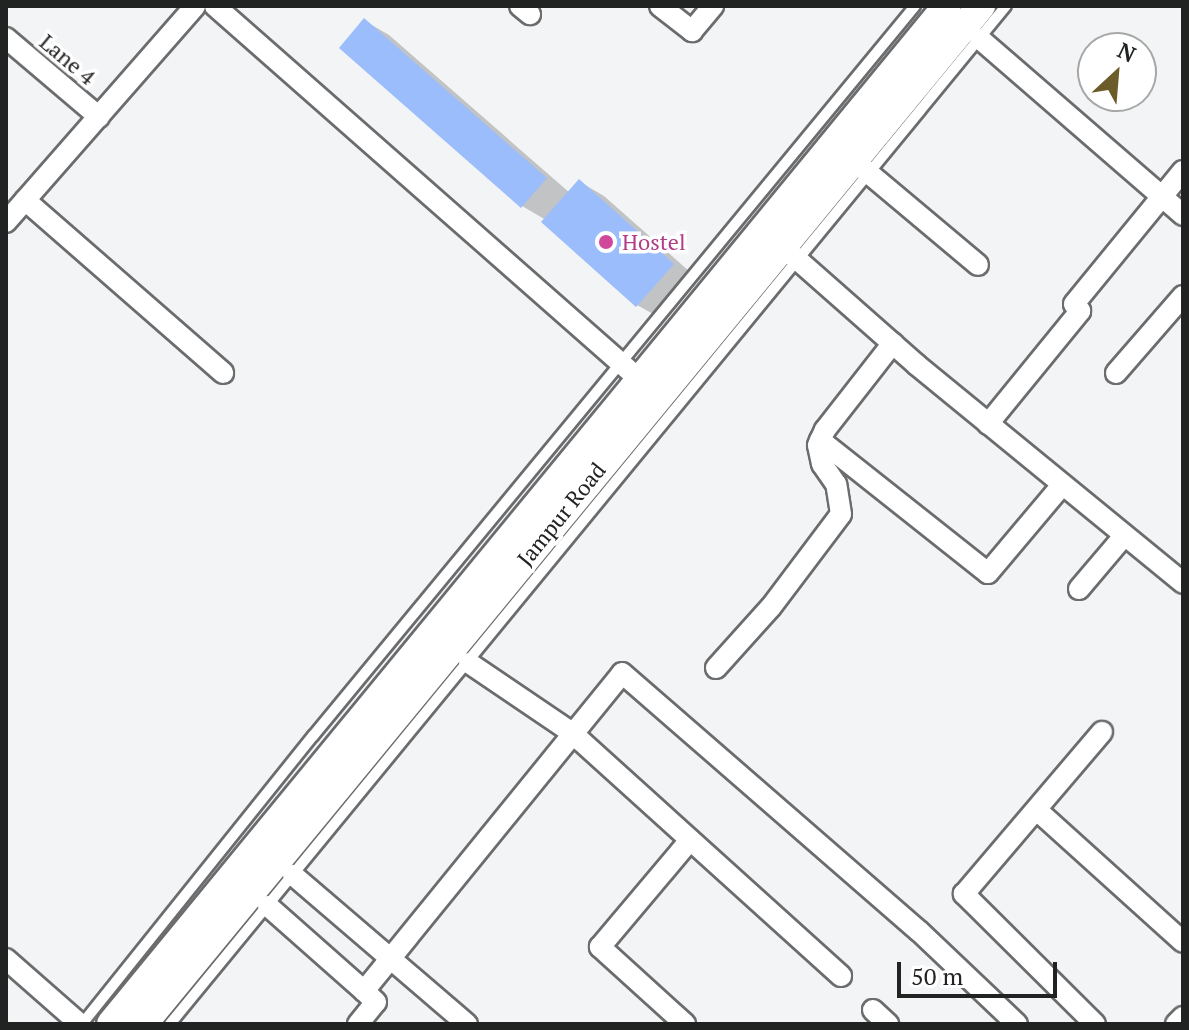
<!DOCTYPE html>
<html>
<head>
<meta charset="utf-8">
<style>
	body { margin:0 }
	#map { position:relative; width:1189px; height:1030px; overflow:hidden; background:#f3f4f6; font-family:"PT Serif",serif }
	div>[style] { position:absolute }
	.shadow>* { inset:0; background:#0003 }
	.building>* { inset:0; background:#9bbdfc }
	.roads { filter:drop-shadow(2px 0 #6b6c6e) drop-shadow(-2px 0 #6b6c6e) drop-shadow(0 2px #6b6c6e) drop-shadow(0 -2px #6b6c6e) }
	.lane>* { height:10px; margin:-5px; padding:0 5px; transform-origin:5px; border-radius:5px; background:#fff }
	.street>* { height:20px; margin:-10px; padding:0 10px; transform-origin:10px; border-radius:10px; background:#fff }
	.secondary>* { height:28px; margin:-14px; padding:0 14px; transform-origin:14px; border-radius:14px; background:#fff }
	.dots>* { width:22px; height:22px; translate:-50% -50%; box-sizing:border-box; border:4px solid #fff; border-radius:50% }
	span { translate:-50% -50%; white-space:nowrap; text-align:center; line-height:1.15; -webkit-text-stroke:7px #fff; paint-order:stroke }
	.street-label { font-size:22px; color:#212222 }
	.hotel-label { font-size:22px; color:#b23c85 }
	.left { translate:0 -50%; text-align:left }
	.frame { position:absolute; inset:0; border:8px solid #212222; pointer-events:none }
	.north { position:absolute; left:1077px; top:32px; width:80px; height:80px; box-sizing:border-box; background:#fff; border:2px solid #a6a7a7; border-radius:50%; rotate:26deg; font-size:22px; font-weight:700; line-height:32px; text-align:center; color:#212222 }
	.north::after { content:''; display:block; margin:auto; width:28px; height:36px; background:#6b5c2a; clip-path:polygon(50% 0,100% 100%,50% 72%,0 100%) }
	.scale { position:absolute; left:897px; top:962px; width:160px; height:36px; box-sizing:border-box; border:4px solid #212222; border-top:0; padding-left:10px; font-size:24px; line-height:28px; white-space:nowrap; color:#212222; -webkit-text-stroke:6px #fff; paint-order:stroke }
</style>
</head>
<body>
<div id="map">
	<div class="shadow">
		<div style="clip-path:polygon(365px 21px,389px 35px,570px 193px,580px 182px,604px 196px,698px 279px,662px 319px,637px 305px,546px 220px,522px 206px)"></div>
	</div>
	<div class="building">
		<div style="clip-path:polygon(364px 18px,547px 178px,521px 208px,339px 48px)"></div>
		<div style="clip-path:polygon(579px 179px,674px 264px,636px 307px,541px 222px)"></div>
	</div>
	<div class="roads">
		<div class="lane">
			<div style="left:82px;top:1024px;width:369px;rotate:-51.3deg"></div>
			<div style="left:313px;top:736px;width:946px;rotate:-50.49deg"></div>
			<div style="left:170px;top:1024px;width:1317px;rotate:-50.61deg"></div>
		</div>
		<div class="street">
			<div style="left:215px;top:6px;width:565px;rotate:41.34deg"></div>
			<div style="left:520px;top:6px;width:13px;rotate:39deg"></div>
			<div style="left:660px;top:6px;width:41px;rotate:38deg"></div>
			<div style="left:692px;top:31px;width:33px;rotate:-50deg"></div>
			<div style="left:6px;top:38px;width:122px;rotate:40.3deg"></div>
			<div style="left:980px;top:39px;width:269px;rotate:40.9deg"></div>
			<div style="left:853px;top:160px;width:163px;rotate:40deg"></div>
			<div style="left:25px;top:200px;width:263px;rotate:41.1deg"></div>
			<div style="left:6px;top:222px;width:287px;rotate:-48.8deg"></div>
			<div style="left:782px;top:246px;width:180px;rotate:41.4deg"></div>
			<div style="left:917px;top:365px;width:344px;rotate:39.3deg"></div>
			<div style="left:1116px;top:373px;width:102px;rotate:-49deg"></div>
			<div style="left:988px;top:424px;width:146px;rotate:-50.8deg"></div>
			<div style="left:1080px;top:311px;width:9px;rotate:-131deg"></div>
			<div style="left:1074px;top:304px;width:172px;rotate:-50.7deg"></div>
			<div style="left:820px;top:440px;width:214px;rotate:38.4deg"></div>
			<div style="left:988px;top:573px;width:115px;rotate:-49.9deg"></div>
			<div style="left:1079px;top:589px;width:70px;rotate:-49.7deg"></div>
			<div style="left:469px;top:663px;width:123px;rotate:34.1deg"></div>
			<div style="left:571px;top:732px;width:364px;rotate:42.1deg"></div>
			<div style="left:716px;top:668px;width:82px;rotate:-48deg"></div>
			<div style="left:771px;top:607px;width:116px;rotate:-53deg"></div>
			<div style="left:841px;top:514px;width:30px;rotate:-99deg"></div>
			<div style="left:836px;top:484px;width:24px;rotate:-125deg"></div>
			<div style="left:822px;top:464px;width:19px;rotate:-102deg"></div>
			<div style="left:818px;top:445px;width:17px;rotate:-65deg"></div>
			<div style="left:825px;top:430px;width:110px;rotate:-52deg"></div>
			<div style="left:1038px;top:811px;width:195px;rotate:42.1deg"></div>
			<div style="left:293px;top:875px;width:229px;rotate:40.6deg"></div>
			<div style="left:268px;top:906px;width:128px;rotate:41.5deg"></div>
			<div style="left:364px;top:991px;width:409px;rotate:-50.9deg"></div>
			<div style="left:622px;top:673px;width:393px;rotate:41deg"></div>
			<div style="left:919px;top:931px;width:135px;rotate:43.5deg"></div>
			<div style="left:6px;top:959px;width:98px;rotate:41.3deg"></div>
			<div style="left:873px;top:1010px;width:21px;rotate:43deg"></div>
			<div style="left:358px;top:1024px;width:28px;rotate:-51deg"></div>
			<div style="left:376px;top:1002px;width:16px;rotate:-137deg"></div>
			<div style="left:685px;top:1024px;width:115px;rotate:-137.8deg"></div>
			<div style="left:600px;top:947px;width:140px;rotate:-49.9deg"></div>
			<div style="left:1095px;top:1024px;width:185px;rotate:-135.2deg"></div>
			<div style="left:964px;top:894px;width:213px;rotate:-49.6deg"></div>
			<div style="left:1176px;top:1024px;width:10px;rotate:-45deg"></div>
		</div>
		<div class="secondary">
			<div style="left:111px;top:1024px;width:1317px;rotate:-50.61deg"></div>
			<div style="left:143px;top:1024px;width:1319px;rotate:-50.54deg"></div>
		</div>
	</div>
	<div class="dots">
		<div style="left:606px;top:242px;background:#d1479c"></div>
	</div>
	<div class="street-label">
		<span style="left:68px;top:59px;rotate:40deg">Lane 4</span>
		<span style="left:561px;top:514px;rotate:-51deg">Jampur Road</span>
	</div>
	<div class="hotel-label">
		<span class="left" style="left:622px;top:242px">Hostel</span>
	</div>
	<div class="frame"></div>
	<div class="north">N</div>
	<div class="scale">50 m</div>
</div>
</body>
</html>
